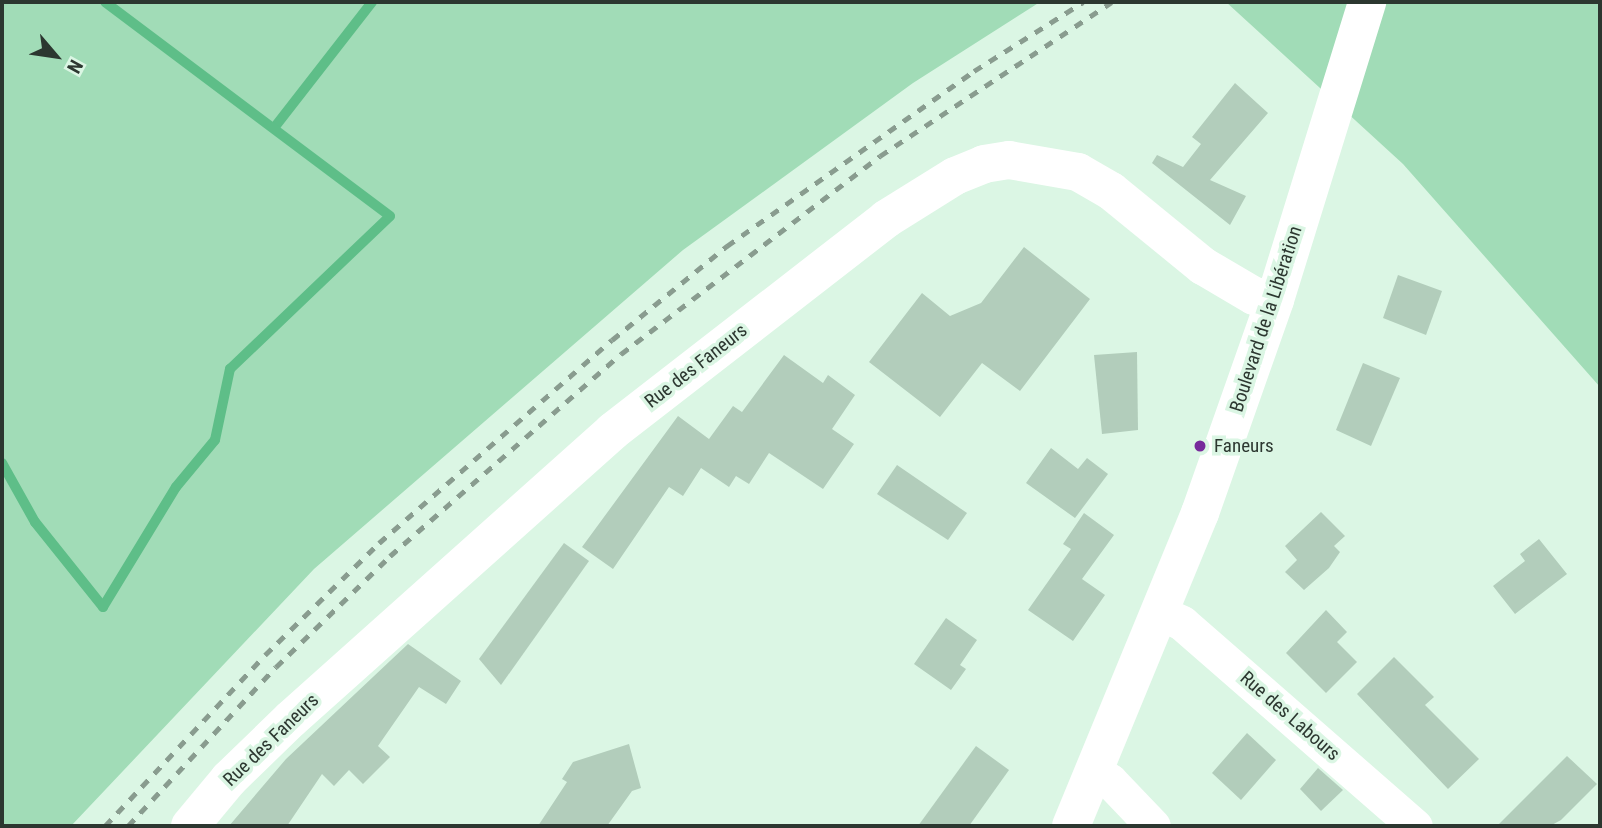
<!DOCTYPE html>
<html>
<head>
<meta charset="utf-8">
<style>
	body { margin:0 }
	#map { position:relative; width:1602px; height:828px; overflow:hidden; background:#dbf6e4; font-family:"Roboto Condensed",sans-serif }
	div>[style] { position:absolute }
	.green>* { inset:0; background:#a1dcb7 }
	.stream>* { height:10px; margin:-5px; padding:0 5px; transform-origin:5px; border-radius:5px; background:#5ebe88 }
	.building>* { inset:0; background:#b2cdbb }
	.street>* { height:35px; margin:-17.5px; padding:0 17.5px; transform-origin:17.5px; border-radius:17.5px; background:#fff }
	.secondary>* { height:38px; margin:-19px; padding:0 19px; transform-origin:19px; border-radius:19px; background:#fff }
	.rail>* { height:5px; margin-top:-2.5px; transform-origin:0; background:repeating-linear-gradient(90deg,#899c8f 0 9px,transparent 0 18px) }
	.dots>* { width:19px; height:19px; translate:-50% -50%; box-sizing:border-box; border:4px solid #dbf6e4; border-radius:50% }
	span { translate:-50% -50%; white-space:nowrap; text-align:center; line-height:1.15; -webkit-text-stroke:7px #dbf6e4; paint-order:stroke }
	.street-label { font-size:19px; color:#2c3730 }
	.poi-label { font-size:19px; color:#2c3730 }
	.left { translate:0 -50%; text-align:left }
	.frame { position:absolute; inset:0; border:4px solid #2c3730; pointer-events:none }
	.north { position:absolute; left:21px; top:21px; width:70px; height:70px; -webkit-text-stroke:5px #dbf6e4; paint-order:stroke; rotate:119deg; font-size:19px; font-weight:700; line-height:28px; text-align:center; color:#2c3730 }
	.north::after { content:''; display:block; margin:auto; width:24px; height:32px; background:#2c3730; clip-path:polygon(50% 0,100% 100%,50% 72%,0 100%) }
</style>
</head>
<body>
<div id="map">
	<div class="green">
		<div style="clip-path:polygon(2px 2px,1040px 2px,913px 83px,683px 250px,314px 569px,71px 826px,2px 826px)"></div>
		<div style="clip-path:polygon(1226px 2px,1600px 2px,1600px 387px,1403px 164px)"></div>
	</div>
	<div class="stream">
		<div style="left:274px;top:128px;width:160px;rotate:-52.1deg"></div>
		<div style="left:2px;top:463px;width:68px;rotate:60.8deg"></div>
		<div style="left:35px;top:522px;width:109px;rotate:51.3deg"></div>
		<div style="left:103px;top:607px;width:140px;rotate:-58.7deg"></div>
		<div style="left:176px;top:487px;width:61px;rotate:-50.3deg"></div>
		<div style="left:215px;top:440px;width:73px;rotate:-78.1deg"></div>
		<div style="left:230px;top:369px;width:221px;rotate:-43.7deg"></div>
		<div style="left:390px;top:216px;width:356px;rotate:-143.1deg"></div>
	</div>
	<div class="building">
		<div style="clip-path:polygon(1235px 83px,1268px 113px,1210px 180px,1246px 196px,1230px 225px,1152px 163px,1157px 155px,1183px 167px,1201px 144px,1192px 137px)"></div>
		<div style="clip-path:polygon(1024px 247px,1090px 299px,1020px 391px,982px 363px,940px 417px,869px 362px,922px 293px,950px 316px,981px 303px)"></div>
		<div style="clip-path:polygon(1398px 275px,1442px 291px,1426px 335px,1383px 318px)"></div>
		<div style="clip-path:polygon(1137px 352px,1138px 430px,1102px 434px,1094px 355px)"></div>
		<div style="clip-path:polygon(784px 355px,823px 383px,828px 375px,855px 395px,832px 429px,854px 444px,823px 489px,769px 453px,749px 484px,736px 476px,729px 487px,701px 468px,683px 496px,669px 487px,613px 569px,582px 547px,678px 416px,709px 439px,733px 406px,742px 412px)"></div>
		<div style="clip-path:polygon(1363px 363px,1400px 378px,1371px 446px,1336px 430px)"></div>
		<div style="clip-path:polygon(1051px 448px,1078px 469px,1087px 458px,1108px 474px,1075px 518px,1026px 483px)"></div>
		<div style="clip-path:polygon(897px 465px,967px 513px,948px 540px,877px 494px)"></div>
		<div style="clip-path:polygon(1321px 512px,1345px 536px,1334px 546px,1340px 552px,1329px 568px,1304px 590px,1285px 572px,1297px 560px,1285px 546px)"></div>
		<div style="clip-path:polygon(1084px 513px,1114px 535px,1082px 579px,1105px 595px,1073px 641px,1028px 610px,1071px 549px,1063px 544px)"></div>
		<div style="clip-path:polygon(1539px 539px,1567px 574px,1515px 614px,1493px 586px,1525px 561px,1520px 554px)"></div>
		<div style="clip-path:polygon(564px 543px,589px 561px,501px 685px,479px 659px)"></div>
		<div style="clip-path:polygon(1326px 610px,1347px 632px,1337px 642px,1357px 662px,1326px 693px,1286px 653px)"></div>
		<div style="clip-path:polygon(946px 618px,977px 640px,960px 665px,966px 669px,951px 690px,914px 664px)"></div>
		<div style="clip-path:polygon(408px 644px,461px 681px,446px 704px,419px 687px,378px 746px,390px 757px,363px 784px,349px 770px,334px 786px,322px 774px,287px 826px,229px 826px,286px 759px)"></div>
		<div style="clip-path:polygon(1394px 657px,1434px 697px,1425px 705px,1479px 759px,1448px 789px,1357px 694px)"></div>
		<div style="clip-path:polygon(1247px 733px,1276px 760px,1241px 800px,1212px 773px)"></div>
		<div style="clip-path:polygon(629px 744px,641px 788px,632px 791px,607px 826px,538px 826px,567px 782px,562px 779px,573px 762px)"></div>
		<div style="clip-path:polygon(976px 746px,1009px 770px,969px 826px,918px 826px)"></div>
		<div style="clip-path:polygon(1567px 756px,1597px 784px,1561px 820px,1550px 826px,1497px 826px)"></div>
		<div style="clip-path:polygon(1318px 768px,1343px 790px,1321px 811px,1300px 789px)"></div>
	</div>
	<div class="street">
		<div style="left:1160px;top:613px;width:24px;rotate:24deg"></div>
		<div style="left:1182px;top:623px;width:309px;rotate:41.1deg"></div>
		<div style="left:1094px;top:771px;width:19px;rotate:32deg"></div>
		<div style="left:1110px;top:781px;width:62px;rotate:46.3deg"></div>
	</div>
	<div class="secondary">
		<div style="left:190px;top:826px;width:61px;rotate:-50.3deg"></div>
		<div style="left:229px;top:779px;width:86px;rotate:-44.1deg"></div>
		<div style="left:291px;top:719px;width:432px;rotate:-41.8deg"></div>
		<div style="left:613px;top:431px;width:346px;rotate:-37.8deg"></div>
		<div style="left:886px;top:219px;width:81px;rotate:-31.9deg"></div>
		<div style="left:955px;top:176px;width:31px;rotate:-22deg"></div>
		<div style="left:984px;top:164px;width:25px;rotate:-9deg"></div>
		<div style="left:1009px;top:160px;width:70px;rotate:9.9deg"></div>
		<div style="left:1078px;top:172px;width:38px;rotate:30deg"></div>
		<div style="left:1111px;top:191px;width:119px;rotate:39.2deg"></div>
		<div style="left:1203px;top:266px;width:59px;rotate:30.5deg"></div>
		<div style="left:1254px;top:296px;width:21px;rotate:11deg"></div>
		<div style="left:1071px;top:826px;width:339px;rotate:-67.6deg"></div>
		<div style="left:1200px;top:513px;width:226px;rotate:-70.6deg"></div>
		<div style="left:1275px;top:300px;width:312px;rotate:-72.8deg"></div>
	</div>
	<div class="rail">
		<div style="left:105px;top:826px;width:234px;rotate:-46.9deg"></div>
		<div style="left:265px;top:655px;width:160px;rotate:-44.5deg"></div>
		<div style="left:379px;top:543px;width:309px;rotate:-41.1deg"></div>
		<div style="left:612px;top:340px;width:149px;rotate:-39.3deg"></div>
		<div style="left:727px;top:246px;width:303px;rotate:-35.3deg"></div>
		<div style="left:974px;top:71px;width:129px;rotate:-32.3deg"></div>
		<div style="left:128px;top:826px;width:217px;rotate:-47.1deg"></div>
		<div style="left:276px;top:667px;width:159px;rotate:-44.2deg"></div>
		<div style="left:390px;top:556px;width:307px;rotate:-41.2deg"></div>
		<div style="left:621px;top:354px;width:326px;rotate:-37.4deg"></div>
		<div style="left:880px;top:156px;width:278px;rotate:-33.6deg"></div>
	</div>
	<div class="dots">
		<div style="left:1200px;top:446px;background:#772a9b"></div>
	</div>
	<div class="street-label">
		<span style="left:1266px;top:319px;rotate:-72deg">Boulevard de la Libération</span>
		<span style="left:696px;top:366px;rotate:-38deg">Rue des Faneurs</span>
		<span style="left:1290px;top:716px;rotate:41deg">Rue des Labours</span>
		<span style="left:271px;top:740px;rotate:-44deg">Rue des Faneurs</span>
	</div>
	<div class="poi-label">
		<span class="left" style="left:1214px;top:446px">Faneurs</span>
	</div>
	<div class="frame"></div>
	<div class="north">N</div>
</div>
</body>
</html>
